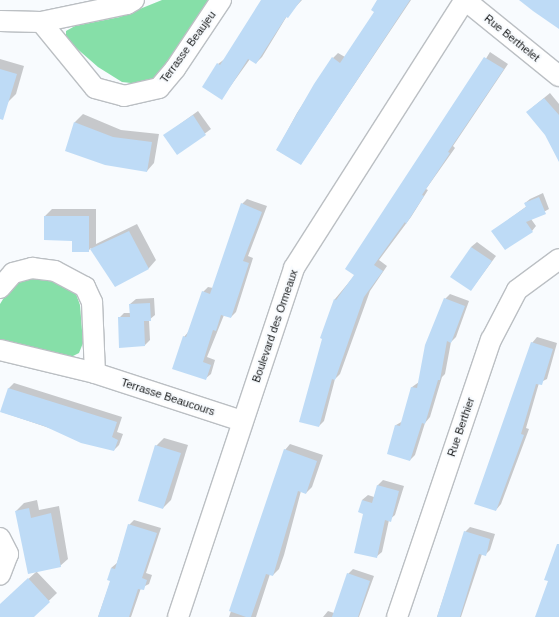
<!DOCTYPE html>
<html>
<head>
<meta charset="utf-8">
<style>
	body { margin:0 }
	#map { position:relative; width:559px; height:617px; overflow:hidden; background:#f8fbfe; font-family:Helvetica,sans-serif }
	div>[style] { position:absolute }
	.green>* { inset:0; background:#86dfa8 }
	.shadow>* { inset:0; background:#0003 }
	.building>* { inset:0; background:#bedbf6 }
	.roads { filter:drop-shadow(1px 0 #bbbfc3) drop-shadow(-1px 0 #bbbfc3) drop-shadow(0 1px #bbbfc3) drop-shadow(0 -1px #bbbfc3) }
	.street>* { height:20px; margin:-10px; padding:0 10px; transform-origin:10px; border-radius:10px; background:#fff }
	span { translate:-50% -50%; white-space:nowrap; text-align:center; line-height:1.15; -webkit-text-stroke:4px #f8fbfe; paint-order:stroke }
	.street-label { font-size:11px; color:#141617 }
</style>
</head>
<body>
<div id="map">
	<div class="green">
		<div style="clip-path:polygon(162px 0,213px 0,161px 75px,140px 84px,122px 82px,98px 67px,66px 39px,66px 31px,75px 26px,120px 17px)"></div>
		<div style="clip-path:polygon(41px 275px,63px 282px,76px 294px,80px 305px,83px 343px,79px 353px,71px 357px,0 340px,0 304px,13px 283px)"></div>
	</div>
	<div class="shadow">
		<div style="clip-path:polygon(263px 0,302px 0,287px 16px,262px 57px,256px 63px,250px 59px,222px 98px,204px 87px,218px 64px,226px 58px)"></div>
		<div style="clip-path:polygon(378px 0,411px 0,301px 164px,277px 150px,297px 113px,333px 58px,338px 53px,345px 57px,375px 12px)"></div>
		<div style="clip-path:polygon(490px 52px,508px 64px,453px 146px,455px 148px,426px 189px,428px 190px,411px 217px,379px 260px,387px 266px,370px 291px,340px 374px,335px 379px,324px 421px,319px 426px,335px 299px,355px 275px)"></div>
		<div style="clip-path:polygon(0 59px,24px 66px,16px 94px,8px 102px,0 100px)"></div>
		<div style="clip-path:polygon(550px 93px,559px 104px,559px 160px,533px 107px)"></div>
		<div style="clip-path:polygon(198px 111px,211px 129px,177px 154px,165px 135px)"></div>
		<div style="clip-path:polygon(83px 114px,121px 130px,159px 134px,154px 163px,147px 171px,67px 151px,75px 122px)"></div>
		<div style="clip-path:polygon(543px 193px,549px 209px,531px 219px,536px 226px,532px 231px,493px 231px,527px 206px,525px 203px,530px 199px)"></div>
		<div style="clip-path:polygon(247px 199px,267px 206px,248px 256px,253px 258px,236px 312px,231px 317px,224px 315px,207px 357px,215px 360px,211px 374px,205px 379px,184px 337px,189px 331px,203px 292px,208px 287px,213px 288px,242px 204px)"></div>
		<div style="clip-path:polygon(52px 209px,96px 209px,96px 244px,137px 224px,156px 260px,149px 268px,115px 286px,91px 248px,88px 251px,45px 216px)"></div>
		<div style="clip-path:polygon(477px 242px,496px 256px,471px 290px,471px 247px)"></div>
		<div style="clip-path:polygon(450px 294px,469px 301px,456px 337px,451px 342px,445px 374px,442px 377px,430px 417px,425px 423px,415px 455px,410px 460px,396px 425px,403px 421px,412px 387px,419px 382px,445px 299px)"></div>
		<div style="clip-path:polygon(154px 298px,155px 315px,149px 320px,150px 340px,145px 345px,119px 318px,124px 313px,131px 313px,130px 304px,136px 299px)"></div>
		<div style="clip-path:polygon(537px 337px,557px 343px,547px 379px,539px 383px,526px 428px,529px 429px,501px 504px,496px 510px,532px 343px)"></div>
		<div style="clip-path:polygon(14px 383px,122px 417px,117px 432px,123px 434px,119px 445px,114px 450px,2px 412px,9px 388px)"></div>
		<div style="clip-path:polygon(164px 438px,188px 445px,171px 500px,163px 508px,156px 446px)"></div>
		<div style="clip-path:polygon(290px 444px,323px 455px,312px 487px,306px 493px,301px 491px,284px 555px,279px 569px,273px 575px,270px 574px,256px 617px,229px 617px,285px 450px)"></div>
		<div style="clip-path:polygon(383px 480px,404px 486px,395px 515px,389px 520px,382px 552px,376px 557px,362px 500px,368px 495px,374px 497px,378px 485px)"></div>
		<div style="clip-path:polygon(37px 500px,39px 510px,59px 506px,68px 559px,60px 566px,36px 571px,57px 593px,32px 617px,0 617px,0 605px,36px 572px,16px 511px,24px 503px)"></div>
		<div style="clip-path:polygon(134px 520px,161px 528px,146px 573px,152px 575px,149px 584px,141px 588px,131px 617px,98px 617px,111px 580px,111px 568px,117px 563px,129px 525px)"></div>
		<div style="clip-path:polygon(470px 527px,495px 534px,490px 550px,485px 555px,482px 554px,461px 617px,437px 617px,465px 532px)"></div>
		<div style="clip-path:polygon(353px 569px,374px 576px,359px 617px,323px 617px,328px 611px,334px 613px,348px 574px)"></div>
	</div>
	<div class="building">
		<div style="clip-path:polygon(261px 0,301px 0,288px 18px,286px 17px,256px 64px,248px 59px,222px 100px,202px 87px,217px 63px,220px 65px)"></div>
		<div style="clip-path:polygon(377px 0,410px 0,301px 165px,276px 150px,314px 84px,332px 57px,340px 63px,374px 12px,371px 10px)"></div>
		<div style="clip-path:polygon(519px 0,559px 0,559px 29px,533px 11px)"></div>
		<div style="clip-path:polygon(484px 57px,504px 69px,448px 152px,450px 153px,422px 195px,424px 196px,406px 224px,405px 222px,374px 265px,383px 271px,364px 297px,335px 380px,332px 379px,319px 427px,299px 422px,322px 339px,320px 338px,334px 299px,336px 300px,354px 275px,345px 269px)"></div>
		<div style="clip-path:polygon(0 69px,17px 74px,3px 120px,0 119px)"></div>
		<div style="clip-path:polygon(544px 98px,559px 115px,559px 162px,545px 135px,526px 112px)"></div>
		<div style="clip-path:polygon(193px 115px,206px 135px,177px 155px,163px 135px)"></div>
		<div style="clip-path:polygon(74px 122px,113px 137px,152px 142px,147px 172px,105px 165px,65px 151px)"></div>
		<div style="clip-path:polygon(539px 197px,546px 214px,526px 222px,533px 232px,505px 250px,491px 231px,526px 207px,524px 203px)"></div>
		<div style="clip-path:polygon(241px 203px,262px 212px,243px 261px,249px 263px,231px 318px,221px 315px,216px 331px,213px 330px,203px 362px,211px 365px,206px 380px,172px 369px,183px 336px,186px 337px,202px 291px,210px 294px)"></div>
		<div style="clip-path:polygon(44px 216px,89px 216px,89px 252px,72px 252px,72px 241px,44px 240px)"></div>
		<div style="clip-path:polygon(129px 231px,149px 269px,115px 287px,90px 249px)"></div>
		<div style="clip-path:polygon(471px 247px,492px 261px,471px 291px,450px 277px)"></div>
		<div style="clip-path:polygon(444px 298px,465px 306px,451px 343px,447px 341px,440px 380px,438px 380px,425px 424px,422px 423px,410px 461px,387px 454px,395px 425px,400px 426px,411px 387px,417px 388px,425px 345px)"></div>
		<div style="clip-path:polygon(150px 303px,151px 321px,144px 321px,145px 346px,119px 348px,118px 317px,130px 317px,129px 304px)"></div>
		<div style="clip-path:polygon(531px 342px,553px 349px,542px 385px,536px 384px,521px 434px,524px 435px,496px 511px,474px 504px)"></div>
		<div style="clip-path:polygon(8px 388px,117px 422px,112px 437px,118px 440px,114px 451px,81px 443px,44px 426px,0 412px)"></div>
		<div style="clip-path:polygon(155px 445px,181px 453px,163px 509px,138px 501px)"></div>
		<div style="clip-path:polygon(284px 449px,317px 461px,306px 494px,298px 491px,273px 576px,266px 574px,251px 617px,246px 617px,229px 611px)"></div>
		<div style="clip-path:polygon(377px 485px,399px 491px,391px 522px,385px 520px,377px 558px,354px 553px,363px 514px,358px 512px,362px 500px,372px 503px)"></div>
		<div style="clip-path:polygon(29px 508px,31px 518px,51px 513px,61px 567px,28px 574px,15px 511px)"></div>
		<div style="clip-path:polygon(128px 524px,157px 533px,142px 578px,147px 580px,144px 590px,138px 589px,129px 617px,98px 617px,110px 581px,107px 580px,111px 568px,115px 569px)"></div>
		<div style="clip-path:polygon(464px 531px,490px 539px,486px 556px,479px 554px,460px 617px,437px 617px)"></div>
		<div style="clip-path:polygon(557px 544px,559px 544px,559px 617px,535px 617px,548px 581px,544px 580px)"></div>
		<div style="clip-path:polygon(347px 573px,370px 581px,358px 617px,332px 617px)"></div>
		<div style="clip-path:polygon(28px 578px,50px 602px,34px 617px,0 617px,0 604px)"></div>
	</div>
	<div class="roads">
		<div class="street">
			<div style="left:465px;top:0;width:121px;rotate:39deg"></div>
			<div style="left:0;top:21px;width:41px;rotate:1.4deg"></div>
			<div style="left:41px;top:22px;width:88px;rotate:-11.8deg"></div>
			<div style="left:127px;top:4px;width:8px;rotate:-30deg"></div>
			<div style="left:41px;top:22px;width:85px;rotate:50.7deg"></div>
			<div style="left:95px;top:88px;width:30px;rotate:15deg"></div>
			<div style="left:124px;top:96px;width:36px;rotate:-13deg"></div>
			<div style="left:159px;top:88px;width:25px;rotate:-50deg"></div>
			<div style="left:175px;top:69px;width:83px;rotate:-56.3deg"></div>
			<div style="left:0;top:288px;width:20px;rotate:-49deg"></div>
			<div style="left:13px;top:273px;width:20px;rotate:-15deg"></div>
			<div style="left:32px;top:268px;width:23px;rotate:7deg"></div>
			<div style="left:55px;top:271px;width:34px;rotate:28deg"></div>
			<div style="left:85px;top:287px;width:17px;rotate:65deg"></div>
			<div style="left:92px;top:302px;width:71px;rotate:87.6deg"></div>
			<div style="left:0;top:350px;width:98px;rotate:13.6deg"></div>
			<div style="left:95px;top:373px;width:155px;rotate:18.1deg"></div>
			<div style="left:0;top:538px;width:18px;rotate:63deg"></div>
			<div style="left:8px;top:554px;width:22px;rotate:111deg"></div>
			<div style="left:178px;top:617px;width:368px;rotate:-71.6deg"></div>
			<div style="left:294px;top:268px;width:318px;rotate:-57.5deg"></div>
			<div style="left:397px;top:617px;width:293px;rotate:-71.3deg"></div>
			<div style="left:491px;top:340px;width:56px;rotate:-62.5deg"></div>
			<div style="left:517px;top:290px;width:52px;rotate:-36.4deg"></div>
		</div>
	</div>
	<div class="street-label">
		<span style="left:512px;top:38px;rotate:39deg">Rue Berthelet</span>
		<span style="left:188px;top:47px;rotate:-54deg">Terrasse Beaujeu</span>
		<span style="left:275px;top:326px;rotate:-71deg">Boulevard des Ormeaux</span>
		<span style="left:168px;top:397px;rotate:18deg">Terrasse Beaucours</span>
		<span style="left:461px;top:427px;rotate:-71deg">Rue Berthier</span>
	</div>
</div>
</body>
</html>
